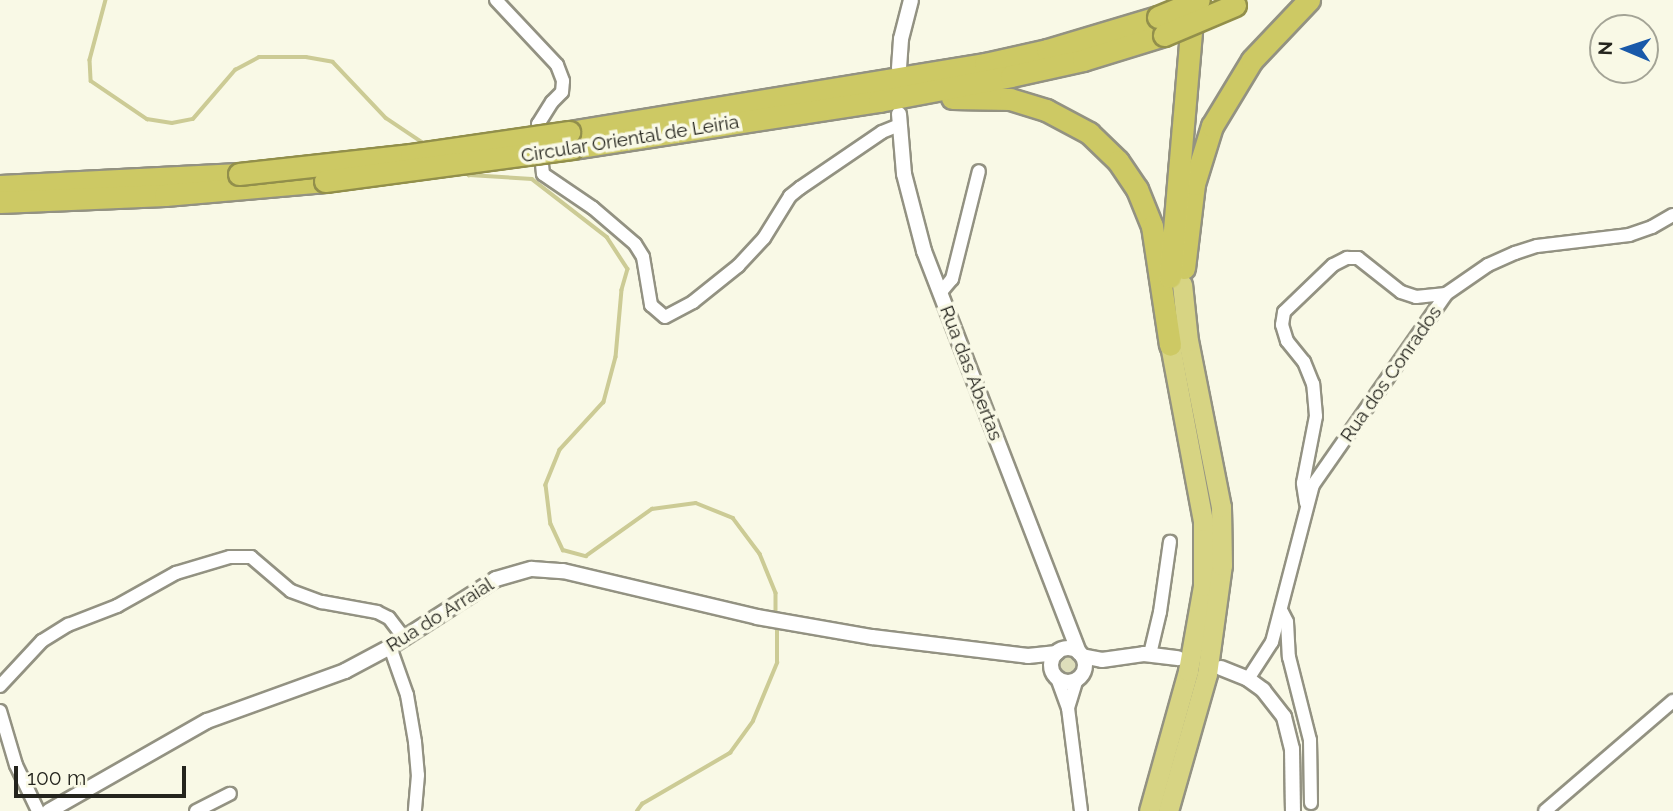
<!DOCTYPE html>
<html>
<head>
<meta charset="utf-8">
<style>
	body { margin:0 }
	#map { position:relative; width:1673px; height:811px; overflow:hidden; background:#f9f9e6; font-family:Raleway,sans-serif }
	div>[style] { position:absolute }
	.green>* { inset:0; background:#dedebb }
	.round { border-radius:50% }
	.stream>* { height:3.5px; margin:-1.75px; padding:0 1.75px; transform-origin:1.75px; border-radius:1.75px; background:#cccb95 }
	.roads { filter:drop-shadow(2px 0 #939282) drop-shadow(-2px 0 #939282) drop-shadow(0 2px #939282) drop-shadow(0 -2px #939282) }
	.minor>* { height:12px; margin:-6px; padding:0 6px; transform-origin:6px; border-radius:6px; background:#fff }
	.tertiary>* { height:14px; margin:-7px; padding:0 7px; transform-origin:7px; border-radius:7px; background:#fff }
	.tertiary>.ring { margin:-7px; padding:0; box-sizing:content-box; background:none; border:14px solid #fff; border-radius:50% }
	.trunk>* { height:19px; margin:-9.5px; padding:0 9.5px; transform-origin:9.5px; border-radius:9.5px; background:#d7d483 }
	.motorway>* { height:21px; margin:-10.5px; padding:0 10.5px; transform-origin:10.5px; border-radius:10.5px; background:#cdc964 }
	.bridges { filter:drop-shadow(2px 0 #928f4b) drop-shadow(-2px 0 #928f4b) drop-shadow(0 2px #928f4b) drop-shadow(0 -2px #928f4b) }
	.motorway-bridge>* { height:21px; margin:-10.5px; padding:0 10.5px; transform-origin:10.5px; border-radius:10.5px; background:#cdc964 }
	span { translate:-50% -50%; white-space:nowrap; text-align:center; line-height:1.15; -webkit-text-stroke:7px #f9f9e6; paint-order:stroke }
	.street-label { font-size:19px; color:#24241d }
	.north { position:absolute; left:1589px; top:14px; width:70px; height:70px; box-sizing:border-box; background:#f9f9e6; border:2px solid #a4a496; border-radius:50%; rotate:272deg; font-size:19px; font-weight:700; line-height:28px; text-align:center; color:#24241d }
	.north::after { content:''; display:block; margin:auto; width:24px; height:32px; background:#1959a9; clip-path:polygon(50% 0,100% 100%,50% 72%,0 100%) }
	.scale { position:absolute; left:14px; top:766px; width:172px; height:32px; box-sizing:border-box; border:4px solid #24241d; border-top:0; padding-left:9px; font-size:21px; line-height:24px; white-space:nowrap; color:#24241d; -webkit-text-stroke:5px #f9f9e6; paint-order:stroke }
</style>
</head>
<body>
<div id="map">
	<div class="green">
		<div class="round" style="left:1059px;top:656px;width:18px;height:18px"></div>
	</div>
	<div class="stream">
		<div style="left:106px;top:0;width:62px;rotate:104.9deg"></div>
		<div style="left:90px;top:60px;width:21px;rotate:87deg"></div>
		<div style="left:91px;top:81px;width:68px;rotate:34.2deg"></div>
		<div style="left:147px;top:119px;width:25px;rotate:9deg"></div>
		<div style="left:172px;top:123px;width:21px;rotate:-11deg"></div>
		<div style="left:193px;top:119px;width:65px;rotate:-49.4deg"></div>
		<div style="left:235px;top:70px;width:27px;rotate:-28deg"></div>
		<div style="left:259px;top:57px;width:47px"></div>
		<div style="left:306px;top:57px;width:27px;rotate:10deg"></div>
		<div style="left:333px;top:62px;width:77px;rotate:46.6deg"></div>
		<div style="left:386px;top:118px;width:47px;rotate:33.7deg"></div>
		<div style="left:463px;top:170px;width:8px;rotate:40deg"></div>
		<div style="left:469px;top:175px;width:63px;rotate:3.6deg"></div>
		<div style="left:532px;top:179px;width:95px;rotate:37.7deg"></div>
		<div style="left:607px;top:237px;width:38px;rotate:57deg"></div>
		<div style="left:628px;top:269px;width:22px;rotate:106deg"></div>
		<div style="left:622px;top:290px;width:67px;rotate:95.1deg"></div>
		<div style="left:616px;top:357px;width:47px;rotate:104.9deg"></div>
		<div style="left:604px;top:402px;width:65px;rotate:132.5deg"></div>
		<div style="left:560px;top:450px;width:38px;rotate:112deg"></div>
		<div style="left:546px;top:485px;width:39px;rotate:83deg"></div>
		<div style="left:551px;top:524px;width:29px;rotate:65deg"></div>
		<div style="left:563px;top:550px;width:24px;rotate:15deg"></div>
		<div style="left:586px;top:556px;width:81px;rotate:-35.5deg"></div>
		<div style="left:652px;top:509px;width:44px;rotate:-7.8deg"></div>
		<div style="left:696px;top:503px;width:40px;rotate:22deg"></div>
		<div style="left:733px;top:518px;width:45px;rotate:53.1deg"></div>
		<div style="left:760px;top:554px;width:42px;rotate:67.7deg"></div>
		<div style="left:776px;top:593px;width:24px;rotate:90deg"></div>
		<div style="left:637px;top:811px;width:9px;rotate:-54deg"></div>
		<div style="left:642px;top:804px;width:102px;rotate:-30.1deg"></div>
		<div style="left:730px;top:753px;width:39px;rotate:-54deg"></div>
		<div style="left:753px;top:721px;width:63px;rotate:-67.5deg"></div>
		<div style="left:777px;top:663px;width:38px;rotate:-90deg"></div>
	</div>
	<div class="roads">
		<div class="minor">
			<div style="left:496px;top:0;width:89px;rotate:46.8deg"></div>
			<div style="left:557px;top:65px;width:17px;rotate:69deg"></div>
			<div style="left:563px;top:81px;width:11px;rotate:95deg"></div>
			<div style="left:562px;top:92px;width:14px;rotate:135deg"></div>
			<div style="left:552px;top:102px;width:26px;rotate:122deg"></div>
			<div style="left:538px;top:124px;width:50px;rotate:84.3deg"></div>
			<div style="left:543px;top:174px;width:60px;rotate:34.2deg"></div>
			<div style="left:593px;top:208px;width:55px;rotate:40.6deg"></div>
			<div style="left:635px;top:244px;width:15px;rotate:58deg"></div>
			<div style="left:643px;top:257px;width:49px;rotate:80.5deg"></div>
			<div style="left:651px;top:305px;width:18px;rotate:41deg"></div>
			<div style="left:665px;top:317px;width:32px;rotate:-28deg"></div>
			<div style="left:693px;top:302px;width:58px;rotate:-38.7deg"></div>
			<div style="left:738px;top:266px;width:38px;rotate:-47deg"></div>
			<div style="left:764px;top:238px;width:49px;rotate:-58.2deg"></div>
			<div style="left:790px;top:196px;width:13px;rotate:-39deg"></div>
			<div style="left:800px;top:188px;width:99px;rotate:-34.3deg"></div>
			<div style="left:882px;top:132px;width:18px;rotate:-22deg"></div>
			<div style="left:941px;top:292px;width:17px;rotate:-50deg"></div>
			<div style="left:952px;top:279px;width:111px;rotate:-76deg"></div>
			<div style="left:1306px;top:503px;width:20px;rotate:-99deg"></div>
			<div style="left:1303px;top:483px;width:68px;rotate:-79deg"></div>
			<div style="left:1316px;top:416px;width:32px;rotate:-95deg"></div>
			<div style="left:1313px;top:384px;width:24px;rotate:-112deg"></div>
			<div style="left:1304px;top:362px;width:27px;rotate:-129deg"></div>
			<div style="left:1287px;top:341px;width:17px;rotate:-107deg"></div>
			<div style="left:1282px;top:325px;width:13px;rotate:-81deg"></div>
			<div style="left:1284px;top:312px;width:68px;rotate:-43.8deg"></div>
			<div style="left:1333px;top:265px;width:16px;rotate:-27deg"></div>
			<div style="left:1347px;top:258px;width:11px"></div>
			<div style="left:1358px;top:258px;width:55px;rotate:38.3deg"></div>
			<div style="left:1401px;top:292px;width:16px;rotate:18deg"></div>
			<div style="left:1416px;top:297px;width:30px;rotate:-6deg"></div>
			<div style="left:1281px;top:610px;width:13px;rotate:63deg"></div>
			<div style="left:1287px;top:622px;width:35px;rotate:87deg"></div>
			<div style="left:1289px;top:657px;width:86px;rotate:75.8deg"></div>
			<div style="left:1310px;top:740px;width:63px;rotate:89.1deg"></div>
			<div style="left:390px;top:647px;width:51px;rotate:70.5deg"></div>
			<div style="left:407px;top:695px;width:48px;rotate:80.3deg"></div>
			<div style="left:415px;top:742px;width:33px;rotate:85deg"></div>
			<div style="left:418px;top:775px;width:36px;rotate:95deg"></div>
			<div style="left:1150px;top:654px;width:43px;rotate:-76.6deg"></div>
			<div style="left:1160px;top:612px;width:71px;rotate:-81.9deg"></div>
			<div style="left:1057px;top:678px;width:32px;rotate:70deg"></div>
			<div style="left:1068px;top:708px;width:104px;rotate:82.8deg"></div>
			<div style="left:1248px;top:679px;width:44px;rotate:-57deg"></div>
			<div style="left:1272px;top:642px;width:162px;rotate:-75.4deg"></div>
			<div style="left:1313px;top:485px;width:233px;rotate:-55.1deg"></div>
			<div style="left:1446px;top:294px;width:51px;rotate:-34.6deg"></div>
			<div style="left:1488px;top:265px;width:30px;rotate:-24deg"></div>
			<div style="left:1515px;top:253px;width:23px;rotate:-18deg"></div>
			<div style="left:1537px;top:246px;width:93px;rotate:-6.8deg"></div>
			<div style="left:1629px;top:235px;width:24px;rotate:-19deg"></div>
			<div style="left:1652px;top:227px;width:24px;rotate:-30deg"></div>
			<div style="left:0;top:686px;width:62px;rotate:-47deg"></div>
			<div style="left:42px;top:641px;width:31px;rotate:-32deg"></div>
			<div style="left:68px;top:625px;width:53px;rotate:-21.2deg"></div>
			<div style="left:117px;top:606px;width:68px;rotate:-29.2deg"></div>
			<div style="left:176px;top:573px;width:56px;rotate:-16.5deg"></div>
			<div style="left:230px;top:557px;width:21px"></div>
			<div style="left:251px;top:557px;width:52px;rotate:40.4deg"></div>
			<div style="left:291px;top:591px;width:33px;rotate:20deg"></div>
			<div style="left:322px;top:602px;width:56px;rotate:10.3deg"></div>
			<div style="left:377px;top:612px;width:13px;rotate:27deg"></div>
			<div style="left:389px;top:618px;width:25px;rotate:53deg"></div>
			<div style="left:1068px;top:708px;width:30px;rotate:-73deg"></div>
			<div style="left:0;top:711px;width:56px;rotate:73.5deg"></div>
			<div style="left:16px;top:765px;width:51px;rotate:64.4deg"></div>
			<div style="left:196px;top:811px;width:38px;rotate:-27deg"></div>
			<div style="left:1545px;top:811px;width:169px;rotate:-40.7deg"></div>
		</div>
		<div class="tertiary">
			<div style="left:899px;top:68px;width:29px;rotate:-86deg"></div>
			<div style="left:901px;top:39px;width:40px;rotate:-75.6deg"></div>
			<div style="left:899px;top:114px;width:60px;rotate:85.2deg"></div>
			<div style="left:904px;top:174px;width:80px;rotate:75.4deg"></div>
			<div style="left:924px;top:251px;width:431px;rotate:68.9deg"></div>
			<div class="ring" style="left:1051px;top:648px;width:20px;height:20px"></div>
			<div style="left:1082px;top:656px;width:20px;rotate:11deg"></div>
			<div style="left:1102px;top:660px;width:42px;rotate:-8.1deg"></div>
			<div style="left:1144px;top:654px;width:34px;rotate:7deg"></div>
			<div style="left:1221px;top:668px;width:29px;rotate:22deg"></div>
			<div style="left:1248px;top:679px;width:19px;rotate:36deg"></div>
			<div style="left:1263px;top:690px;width:34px;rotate:52deg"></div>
			<div style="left:1284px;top:717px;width:33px;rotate:76deg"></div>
			<div style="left:1292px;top:749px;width:62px;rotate:89.1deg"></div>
			<div style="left:49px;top:811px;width:182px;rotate:-29.7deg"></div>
			<div style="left:207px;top:721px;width:147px;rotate:-19.9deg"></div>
			<div style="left:345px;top:671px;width:51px;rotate:-28.1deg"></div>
			<div style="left:390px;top:647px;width:126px;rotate:-32.7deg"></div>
			<div style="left:496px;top:579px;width:37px;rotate:-16deg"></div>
			<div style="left:532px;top:569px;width:31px;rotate:4deg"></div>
			<div style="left:563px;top:571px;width:199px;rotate:13.3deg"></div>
			<div style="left:757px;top:617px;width:117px;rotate:9.9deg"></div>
			<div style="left:872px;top:637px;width:157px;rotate:6.9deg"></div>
			<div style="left:1028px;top:656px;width:29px;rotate:-6deg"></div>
		</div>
		<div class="trunk">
			<div style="left:1149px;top:811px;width:145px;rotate:-74.4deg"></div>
			<div style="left:1188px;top:671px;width:86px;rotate:-80deg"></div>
			<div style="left:1203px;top:586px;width:65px;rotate:-90deg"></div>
			<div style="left:1203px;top:521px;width:179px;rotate:-100.6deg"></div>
			<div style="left:1168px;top:811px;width:142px;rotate:-74.1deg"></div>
			<div style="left:1207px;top:674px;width:110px;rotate:-82.2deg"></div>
			<div style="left:1222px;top:565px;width:58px;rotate:-91deg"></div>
			<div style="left:1221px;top:507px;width:169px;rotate:-101.2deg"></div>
			<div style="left:1188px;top:341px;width:57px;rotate:-96deg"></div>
		</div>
		<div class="motorway">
			<div style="left:952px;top:98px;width:58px;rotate:1deg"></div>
			<div style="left:1010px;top:99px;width:38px;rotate:17deg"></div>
			<div style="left:1046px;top:110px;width:49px;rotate:28.1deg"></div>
			<div style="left:1089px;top:133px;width:40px;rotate:44deg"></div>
			<div style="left:1118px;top:161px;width:34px;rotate:56deg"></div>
			<div style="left:1137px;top:189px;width:40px;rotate:68deg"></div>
			<div style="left:1152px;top:226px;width:120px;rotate:81.4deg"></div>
			<div style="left:569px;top:132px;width:422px;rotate:-9.3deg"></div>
			<div style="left:985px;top:64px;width:64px;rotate:-12.7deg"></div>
			<div style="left:1047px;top:50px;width:116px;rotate:-16.6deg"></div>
			<div style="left:572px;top:148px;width:311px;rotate:-8.7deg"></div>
			<div style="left:879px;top:101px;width:134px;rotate:-10.7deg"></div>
			<div style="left:1011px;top:76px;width:74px;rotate:-12.5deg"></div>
			<div style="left:1083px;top:60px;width:85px;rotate:-17.2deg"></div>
			<div style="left:0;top:186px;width:239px;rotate:-2.9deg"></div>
			<div style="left:0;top:202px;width:165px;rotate:-2.4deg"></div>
			<div style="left:165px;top:195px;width:161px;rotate:-5deg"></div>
			<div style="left:1184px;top:268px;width:85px;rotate:-83.2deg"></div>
			<div style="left:1194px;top:184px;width:61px;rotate:-72.8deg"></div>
			<div style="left:1212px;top:126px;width:77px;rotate:-58.8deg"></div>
			<div style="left:1252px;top:60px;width:83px;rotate:-46.5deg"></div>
			<div style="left:1170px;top:277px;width:269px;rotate:-85.1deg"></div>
		</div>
	</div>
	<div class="bridges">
		<div class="motorway-bridge">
			<div style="left:1158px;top:17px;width:44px;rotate:-22.5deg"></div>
			<div style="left:1164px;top:35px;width:77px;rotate:-22.9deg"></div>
			<div style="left:239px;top:174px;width:173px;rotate:-6.3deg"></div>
			<div style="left:411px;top:155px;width:160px;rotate:-8.3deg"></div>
			<div style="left:325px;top:181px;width:249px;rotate:-7.6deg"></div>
		</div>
	</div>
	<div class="street-label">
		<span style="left:630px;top:139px;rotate:-9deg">Circular Oriental de Leiria</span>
		<span style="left:971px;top:373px;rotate:69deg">Rua das Abertas</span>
		<span style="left:1391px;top:374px;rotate:-55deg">Rua dos Conrados</span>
		<span style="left:440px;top:615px;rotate:-32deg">Rua do Arraial</span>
	</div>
	<div class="north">N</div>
	<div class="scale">100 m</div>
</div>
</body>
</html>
